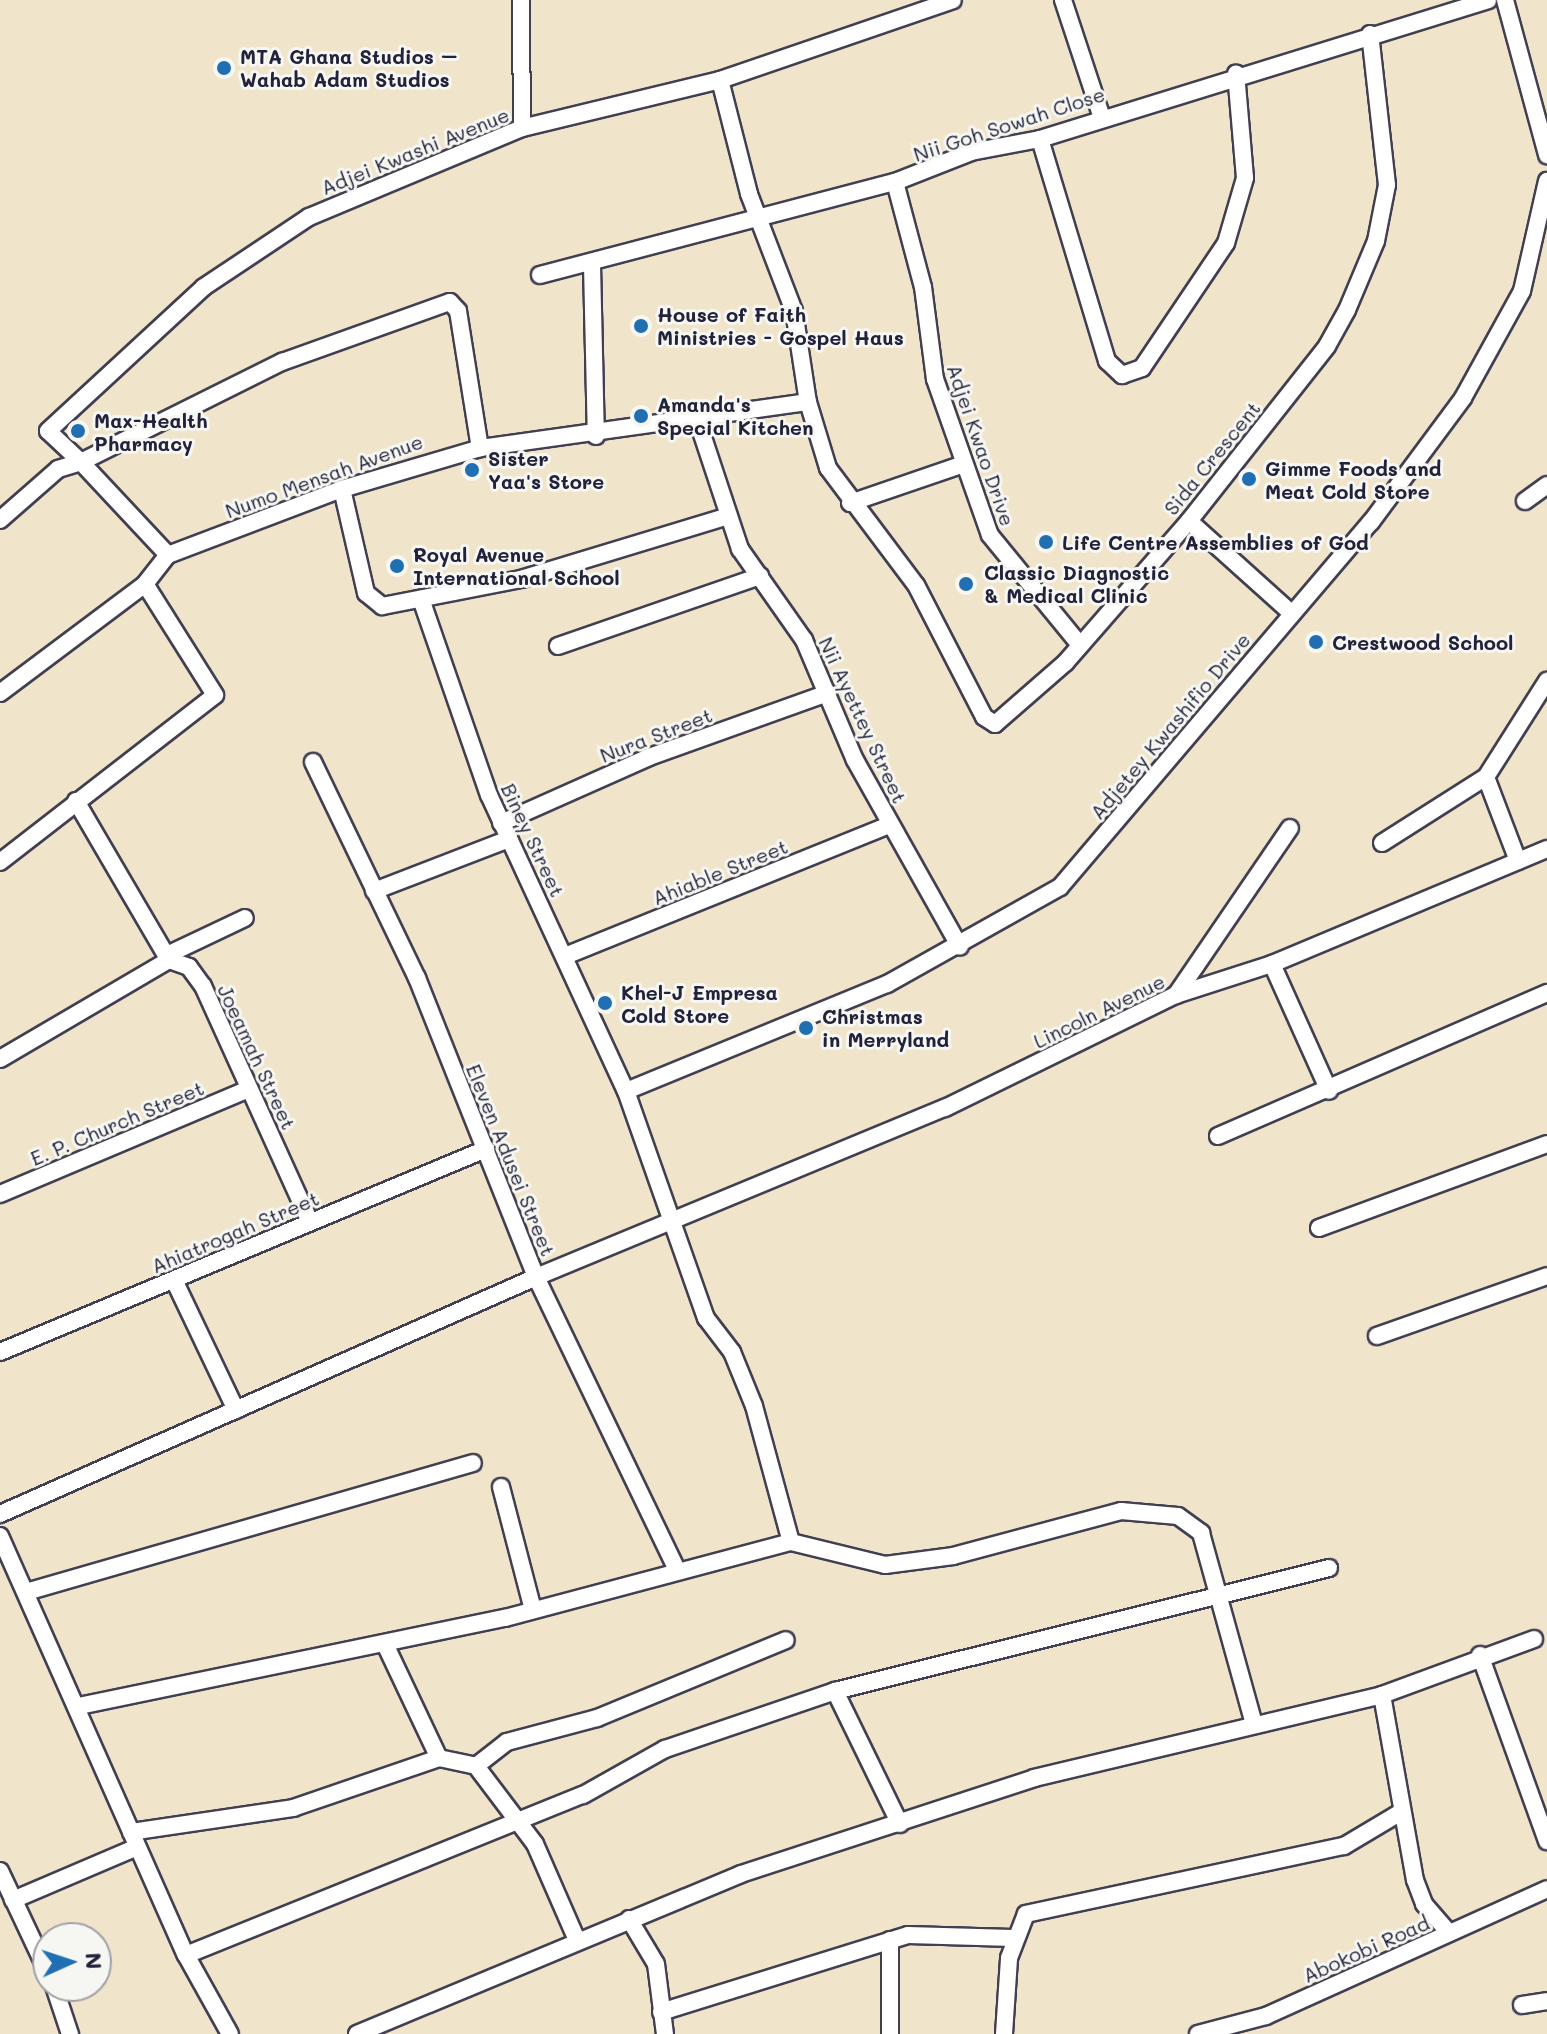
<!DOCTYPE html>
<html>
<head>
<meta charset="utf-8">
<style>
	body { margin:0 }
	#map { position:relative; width:1547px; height:2034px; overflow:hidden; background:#f0e5cb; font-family:Mali,sans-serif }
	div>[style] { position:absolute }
	.roads { filter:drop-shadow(2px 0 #413f51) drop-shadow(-2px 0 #413f51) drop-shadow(0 2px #413f51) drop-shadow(0 -2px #413f51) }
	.minor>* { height:16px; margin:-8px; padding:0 8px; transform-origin:8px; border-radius:8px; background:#fff }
	.dots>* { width:22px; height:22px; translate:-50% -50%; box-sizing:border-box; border:4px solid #f6f6f2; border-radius:50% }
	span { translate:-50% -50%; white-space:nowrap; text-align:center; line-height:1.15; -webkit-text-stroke:6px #f6f6f2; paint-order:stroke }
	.poi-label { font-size:20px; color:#22223b; font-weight:700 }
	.left { translate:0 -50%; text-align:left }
	.street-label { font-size:20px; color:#22223b }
	.north { position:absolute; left:32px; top:1922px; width:80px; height:80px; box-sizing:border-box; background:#f6f6f2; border:2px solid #a1a1a9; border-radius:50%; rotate:87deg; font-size:22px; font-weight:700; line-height:32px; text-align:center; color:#22223b }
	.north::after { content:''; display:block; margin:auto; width:28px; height:36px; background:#1f6fb2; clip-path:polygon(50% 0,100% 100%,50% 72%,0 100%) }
</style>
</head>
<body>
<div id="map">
	<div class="roads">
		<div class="minor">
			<div style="left:521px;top:0;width:128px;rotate:89.6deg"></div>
			<div style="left:1063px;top:0;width:121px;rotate:71.7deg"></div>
			<div style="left:1505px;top:0;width:161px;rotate:74.8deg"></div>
			<div style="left:720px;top:80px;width:118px;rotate:75.7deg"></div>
			<div style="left:749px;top:194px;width:125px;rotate:69deg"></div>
			<div style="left:794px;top:311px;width:92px;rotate:81.3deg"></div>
			<div style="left:808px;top:402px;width:69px;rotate:73.1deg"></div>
			<div style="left:828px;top:468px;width:146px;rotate:53.1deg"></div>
			<div style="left:916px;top:585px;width:148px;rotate:62.7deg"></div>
			<div style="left:984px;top:717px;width:13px;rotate:32deg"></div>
			<div style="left:995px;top:724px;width:94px;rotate:-41.1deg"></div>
			<div style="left:1066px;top:662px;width:187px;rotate:-48.9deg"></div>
			<div style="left:1189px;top:521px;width:223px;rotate:-51.7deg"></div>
			<div style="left:1327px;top:346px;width:41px;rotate:-60.9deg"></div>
			<div style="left:1347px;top:310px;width:75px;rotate:-67.2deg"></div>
			<div style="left:1376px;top:241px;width:57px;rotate:-78.9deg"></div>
			<div style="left:1387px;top:185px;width:152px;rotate:-96.4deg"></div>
			<div style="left:1040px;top:139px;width:232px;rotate:73.2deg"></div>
			<div style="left:1107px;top:361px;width:21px;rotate:43deg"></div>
			<div style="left:1122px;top:375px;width:21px;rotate:-19deg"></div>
			<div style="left:1142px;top:368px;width:151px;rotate:-56.1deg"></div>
			<div style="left:1226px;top:243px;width:68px;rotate:-73.7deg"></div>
			<div style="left:1245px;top:178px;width:105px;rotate:-94.9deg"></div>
			<div style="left:895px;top:182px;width:109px;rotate:75.1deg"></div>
			<div style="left:923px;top:287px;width:93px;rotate:82.6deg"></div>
			<div style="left:935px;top:379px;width:165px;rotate:70.6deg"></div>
			<div style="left:990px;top:535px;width:142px;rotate:50.7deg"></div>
			<div style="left:592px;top:265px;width:171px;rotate:88.7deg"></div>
			<div style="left:540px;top:275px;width:367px;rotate:-14.7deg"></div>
			<div style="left:895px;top:182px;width:82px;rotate:-21.5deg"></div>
			<div style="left:971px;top:152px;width:70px;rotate:-10.7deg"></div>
			<div style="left:1040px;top:139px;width:469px;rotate:-17.2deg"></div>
			<div style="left:698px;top:422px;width:134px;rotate:71.7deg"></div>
			<div style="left:740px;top:549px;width:111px;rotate:54.9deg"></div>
			<div style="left:804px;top:640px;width:130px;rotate:67deg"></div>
			<div style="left:855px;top:760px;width:214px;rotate:60.7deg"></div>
			<div style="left:81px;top:462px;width:45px;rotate:-136.8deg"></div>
			<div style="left:48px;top:431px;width:212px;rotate:-42.7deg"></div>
			<div style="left:204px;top:287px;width:126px;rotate:-33.7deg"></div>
			<div style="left:309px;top:217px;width:231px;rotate:-22.7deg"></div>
			<div style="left:522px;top:128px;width:204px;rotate:-13.6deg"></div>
			<div style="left:720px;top:80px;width:246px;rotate:-18.9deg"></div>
			<div style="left:81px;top:462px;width:225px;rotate:-26.5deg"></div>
			<div style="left:282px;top:362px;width:178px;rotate:-19.7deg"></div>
			<div style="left:450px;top:302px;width:12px;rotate:48deg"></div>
			<div style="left:458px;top:311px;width:139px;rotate:80.9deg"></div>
			<div style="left:342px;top:489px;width:107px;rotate:77deg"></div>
			<div style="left:366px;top:593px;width:21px;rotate:39deg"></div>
			<div style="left:382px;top:606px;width:142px;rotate:-11deg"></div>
			<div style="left:521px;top:579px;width:213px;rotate:-16.9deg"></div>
			<div style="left:1525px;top:501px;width:27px;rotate:-36deg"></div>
			<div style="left:850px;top:503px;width:120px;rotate:-18.9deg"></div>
			<div style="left:0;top:520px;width:77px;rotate:-41.3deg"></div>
			<div style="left:58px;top:469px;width:24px;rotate:-17deg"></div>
			<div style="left:81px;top:462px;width:127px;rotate:46.9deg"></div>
			<div style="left:1189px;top:521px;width:137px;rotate:42deg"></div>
			<div style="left:421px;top:599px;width:207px;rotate:70.9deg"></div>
			<div style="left:489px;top:795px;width:326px;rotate:65.2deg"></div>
			<div style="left:626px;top:1091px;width:241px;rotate:70.6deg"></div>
			<div style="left:706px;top:1318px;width:43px;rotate:52.6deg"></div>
			<div style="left:732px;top:1352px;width:58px;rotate:67.8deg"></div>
			<div style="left:754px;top:1406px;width:141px;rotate:74.8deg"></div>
			<div style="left:558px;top:646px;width:214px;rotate:-19.1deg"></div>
			<div style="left:0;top:693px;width:181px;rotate:-36.9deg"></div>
			<div style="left:145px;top:584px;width:37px;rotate:-52deg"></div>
			<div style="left:168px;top:555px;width:186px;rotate:-20.8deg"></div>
			<div style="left:342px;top:489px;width:144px;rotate:-16.5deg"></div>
			<div style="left:480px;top:448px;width:331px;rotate:-8deg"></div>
			<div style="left:313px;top:762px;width:240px;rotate:64.3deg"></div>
			<div style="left:417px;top:978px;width:322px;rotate:68.3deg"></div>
			<div style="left:536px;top:1277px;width:325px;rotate:64.3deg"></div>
			<div style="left:76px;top:801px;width:184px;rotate:59.7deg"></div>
			<div style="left:169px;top:960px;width:21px;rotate:19deg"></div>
			<div style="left:189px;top:967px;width:24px;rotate:54deg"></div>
			<div style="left:203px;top:986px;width:259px;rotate:65.6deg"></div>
			<div style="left:501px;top:823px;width:162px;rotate:-24deg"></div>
			<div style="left:649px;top:757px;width:190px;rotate:-19.7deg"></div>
			<div style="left:1382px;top:843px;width:123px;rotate:-32.4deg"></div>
			<div style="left:1518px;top:861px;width:90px;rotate:-110.9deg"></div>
			<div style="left:1486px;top:777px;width:114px;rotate:-57.6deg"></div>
			<div style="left:0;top:862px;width:272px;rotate:-37.8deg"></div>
			<div style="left:215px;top:695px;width:131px;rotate:-122.2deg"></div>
			<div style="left:374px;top:891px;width:145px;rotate:-21.1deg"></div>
			<div style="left:167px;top:955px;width:86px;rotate:-25.4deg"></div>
			<div style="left:565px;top:956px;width:350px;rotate:-22deg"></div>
			<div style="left:1272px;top:964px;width:139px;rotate:65.8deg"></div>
			<div style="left:1176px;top:995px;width:202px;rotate:-55.7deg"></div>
			<div style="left:0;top:1059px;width:196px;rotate:-30.4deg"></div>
			<div style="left:626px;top:1091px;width:282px;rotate:-22.3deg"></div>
			<div style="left:887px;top:984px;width:198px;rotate:-29.3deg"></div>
			<div style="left:1060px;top:887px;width:480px;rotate:-49.6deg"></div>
			<div style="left:1371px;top:522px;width:154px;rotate:-53.4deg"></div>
			<div style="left:1463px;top:398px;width:122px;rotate:-61.1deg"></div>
			<div style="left:1522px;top:291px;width:113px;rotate:-77.2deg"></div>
			<div style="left:1218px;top:1136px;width:359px;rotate:-23.5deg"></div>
			<div style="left:0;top:1194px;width:270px;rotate:-22.9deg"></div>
			<div style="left:1319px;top:1228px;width:243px;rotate:-20.2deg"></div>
			<div style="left:174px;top:1280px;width:144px;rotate:64.5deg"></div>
			<div style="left:1377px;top:1336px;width:180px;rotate:-19.4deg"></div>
			<div style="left:0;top:1352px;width:527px;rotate:-22.67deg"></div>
			<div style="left:501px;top:1487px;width:127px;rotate:75.4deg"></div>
			<div style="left:0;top:1514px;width:586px;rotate:-23.85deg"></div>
			<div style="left:536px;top:1277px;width:443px;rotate:-22.5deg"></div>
			<div style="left:945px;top:1108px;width:257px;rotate:-26.1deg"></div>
			<div style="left:1176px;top:995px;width:101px;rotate:-17.9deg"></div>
			<div style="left:1272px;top:964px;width:298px;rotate:-22.7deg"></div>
			<div style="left:0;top:1536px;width:458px;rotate:66.1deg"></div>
			<div style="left:186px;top:1955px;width:90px;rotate:60.9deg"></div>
			<div style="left:26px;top:1592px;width:465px;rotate:-16.1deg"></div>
			<div style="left:385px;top:1644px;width:126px;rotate:64.7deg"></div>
			<div style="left:1480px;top:1655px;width:198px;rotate:70.2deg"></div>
			<div style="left:835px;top:1691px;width:148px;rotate:64deg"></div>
			<div style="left:1382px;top:1695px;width:188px;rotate:79.9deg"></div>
			<div style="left:1415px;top:1880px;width:26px;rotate:69deg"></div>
			<div style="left:1424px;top:1904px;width:38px;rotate:49deg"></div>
			<div style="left:79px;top:1706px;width:435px;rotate:-11.7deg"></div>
			<div style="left:505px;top:1618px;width:296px;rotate:-14.9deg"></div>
			<div style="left:791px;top:1542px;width:97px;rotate:13.7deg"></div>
			<div style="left:885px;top:1565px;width:69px;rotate:-7.5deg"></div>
			<div style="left:953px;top:1556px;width:174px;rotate:-15deg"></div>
			<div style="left:1121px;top:1511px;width:57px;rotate:5deg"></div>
			<div style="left:1178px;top:1516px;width:29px;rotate:36deg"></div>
			<div style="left:1201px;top:1533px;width:195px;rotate:74.5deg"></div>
			<div style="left:476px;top:1766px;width:39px;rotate:-38deg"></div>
			<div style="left:507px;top:1742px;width:93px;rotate:-14.9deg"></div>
			<div style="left:597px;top:1718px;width:204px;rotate:-22.4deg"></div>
			<div style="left:131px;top:1832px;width:164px;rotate:-8.4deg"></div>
			<div style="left:293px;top:1808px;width:154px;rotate:-18.9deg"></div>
			<div style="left:439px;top:1758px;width:38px;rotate:12deg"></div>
			<div style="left:476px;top:1766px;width:98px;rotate:52.9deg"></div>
			<div style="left:535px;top:1844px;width:105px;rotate:66.4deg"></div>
			<div style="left:0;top:1871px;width:113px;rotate:64.8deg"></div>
			<div style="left:13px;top:1900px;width:135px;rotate:-23.1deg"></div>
			<div style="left:629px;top:1919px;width:52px;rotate:59deg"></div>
			<div style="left:656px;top:1964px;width:71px;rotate:82.7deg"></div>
			<div style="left:890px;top:1940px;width:94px;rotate:90deg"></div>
			<div style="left:186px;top:1955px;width:428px;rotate:-22deg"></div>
			<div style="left:583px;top:1795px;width:94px;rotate:-29.3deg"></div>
			<div style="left:665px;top:1749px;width:180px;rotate:-18.8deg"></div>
			<div style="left:835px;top:1691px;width:509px;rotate:-13.98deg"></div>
			<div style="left:54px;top:1986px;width:51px;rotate:71.6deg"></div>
			<div style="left:1522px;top:2005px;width:25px;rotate:-9deg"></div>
			<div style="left:661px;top:2012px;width:259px;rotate:-17.3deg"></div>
			<div style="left:908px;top:1935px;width:105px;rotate:1.6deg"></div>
			<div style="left:357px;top:2034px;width:416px;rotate:-22.6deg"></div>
			<div style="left:741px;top:1874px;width:308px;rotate:-18.1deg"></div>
			<div style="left:1034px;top:1778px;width:358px;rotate:-13.4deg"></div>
			<div style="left:1382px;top:1695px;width:162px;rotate:-20.2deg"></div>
			<div style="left:1004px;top:2034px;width:76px;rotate:-86.2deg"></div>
			<div style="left:1009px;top:1958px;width:47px;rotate:-68.9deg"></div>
			<div style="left:1026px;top:1914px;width:325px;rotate:-12.1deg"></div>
			<div style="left:1344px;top:1846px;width:66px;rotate:-30.8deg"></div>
			<div style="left:1198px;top:2034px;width:70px;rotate:-14.8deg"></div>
			<div style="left:1266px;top:2016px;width:308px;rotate:-24.3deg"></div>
		</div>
	</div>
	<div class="dots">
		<div style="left:224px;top:68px;background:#1f6fb2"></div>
		<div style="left:641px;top:326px;background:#1f6fb2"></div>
		<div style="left:641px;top:416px;background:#1f6fb2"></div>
		<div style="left:78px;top:431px;background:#1f6fb2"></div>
		<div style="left:472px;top:470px;background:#1f6fb2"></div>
		<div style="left:1249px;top:479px;background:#1f6fb2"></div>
		<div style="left:1046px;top:542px;background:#1f6fb2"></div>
		<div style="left:397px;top:566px;background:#1f6fb2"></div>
		<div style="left:966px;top:584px;background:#1f6fb2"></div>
		<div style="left:1316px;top:642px;background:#1f6fb2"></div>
		<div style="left:605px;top:1003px;background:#1f6fb2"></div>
		<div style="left:806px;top:1028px;background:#1f6fb2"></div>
	</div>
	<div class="poi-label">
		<span class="left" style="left:240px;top:68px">MTA Ghana Studios –<br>Wahab Adam Studios</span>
		<span class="left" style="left:657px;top:326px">House of Faith<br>Ministries - Gospel Haus</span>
		<span class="left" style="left:657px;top:416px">Amanda's<br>Special Kitchen</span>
		<span class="left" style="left:94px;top:432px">Max-Health<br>Pharmacy</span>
		<span class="left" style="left:488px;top:470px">Sister<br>Yaa's Store</span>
		<span class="left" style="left:1265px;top:480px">Gimme Foods and<br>Meat Cold Store</span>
		<span class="left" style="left:1062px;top:542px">Life Centre Assemblies of God</span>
		<span class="left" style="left:413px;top:566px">Royal Avenue<br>International School</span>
		<span class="left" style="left:984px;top:584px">Classic Diagnostic<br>&amp; Medical Clinic</span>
		<span class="left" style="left:1332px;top:642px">Crestwood School</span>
		<span class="left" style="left:621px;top:1004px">Khel-J Empresa<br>Cold Store</span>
		<span class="left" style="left:822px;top:1028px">Christmas<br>in Merryland</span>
	</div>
	<div class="street-label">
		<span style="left:1009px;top:124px;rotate:-18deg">Nii Goh Sowah Close</span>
		<span style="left:415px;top:151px;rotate:-22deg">Adjei Kwashi Avenue</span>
		<span style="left:981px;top:445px;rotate:71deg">Adjei Kwao Drive</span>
		<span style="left:1212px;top:458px;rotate:-51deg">Sida Crescent</span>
		<span style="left:324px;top:476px;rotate:-20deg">Numo Mensah Avenue</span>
		<span style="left:863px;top:720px;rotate:65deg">Nii Ayettey Street</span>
		<span style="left:1170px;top:726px;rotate:-50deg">Adjetey Kwashifio Drive</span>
		<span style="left:656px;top:735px;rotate:-21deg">Nura Street</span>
		<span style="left:533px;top:840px;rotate:65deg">Biney Street</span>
		<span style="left:720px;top:872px;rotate:-22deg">Ahiable Street</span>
		<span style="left:1099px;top:1011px;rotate:-26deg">Lincoln Avenue</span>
		<span style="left:257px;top:1057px;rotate:65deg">Joeamah Street</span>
		<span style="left:117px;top:1123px;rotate:-23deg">E. P. Church Street</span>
		<span style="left:511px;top:1160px;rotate:68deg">Eleven Adusei Street</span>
		<span style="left:235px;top:1232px;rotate:-23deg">Ahiatrogah Street</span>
		<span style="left:1366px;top:1949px;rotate:-24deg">Abokobi Road</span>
	</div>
	<div class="north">N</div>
</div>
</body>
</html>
